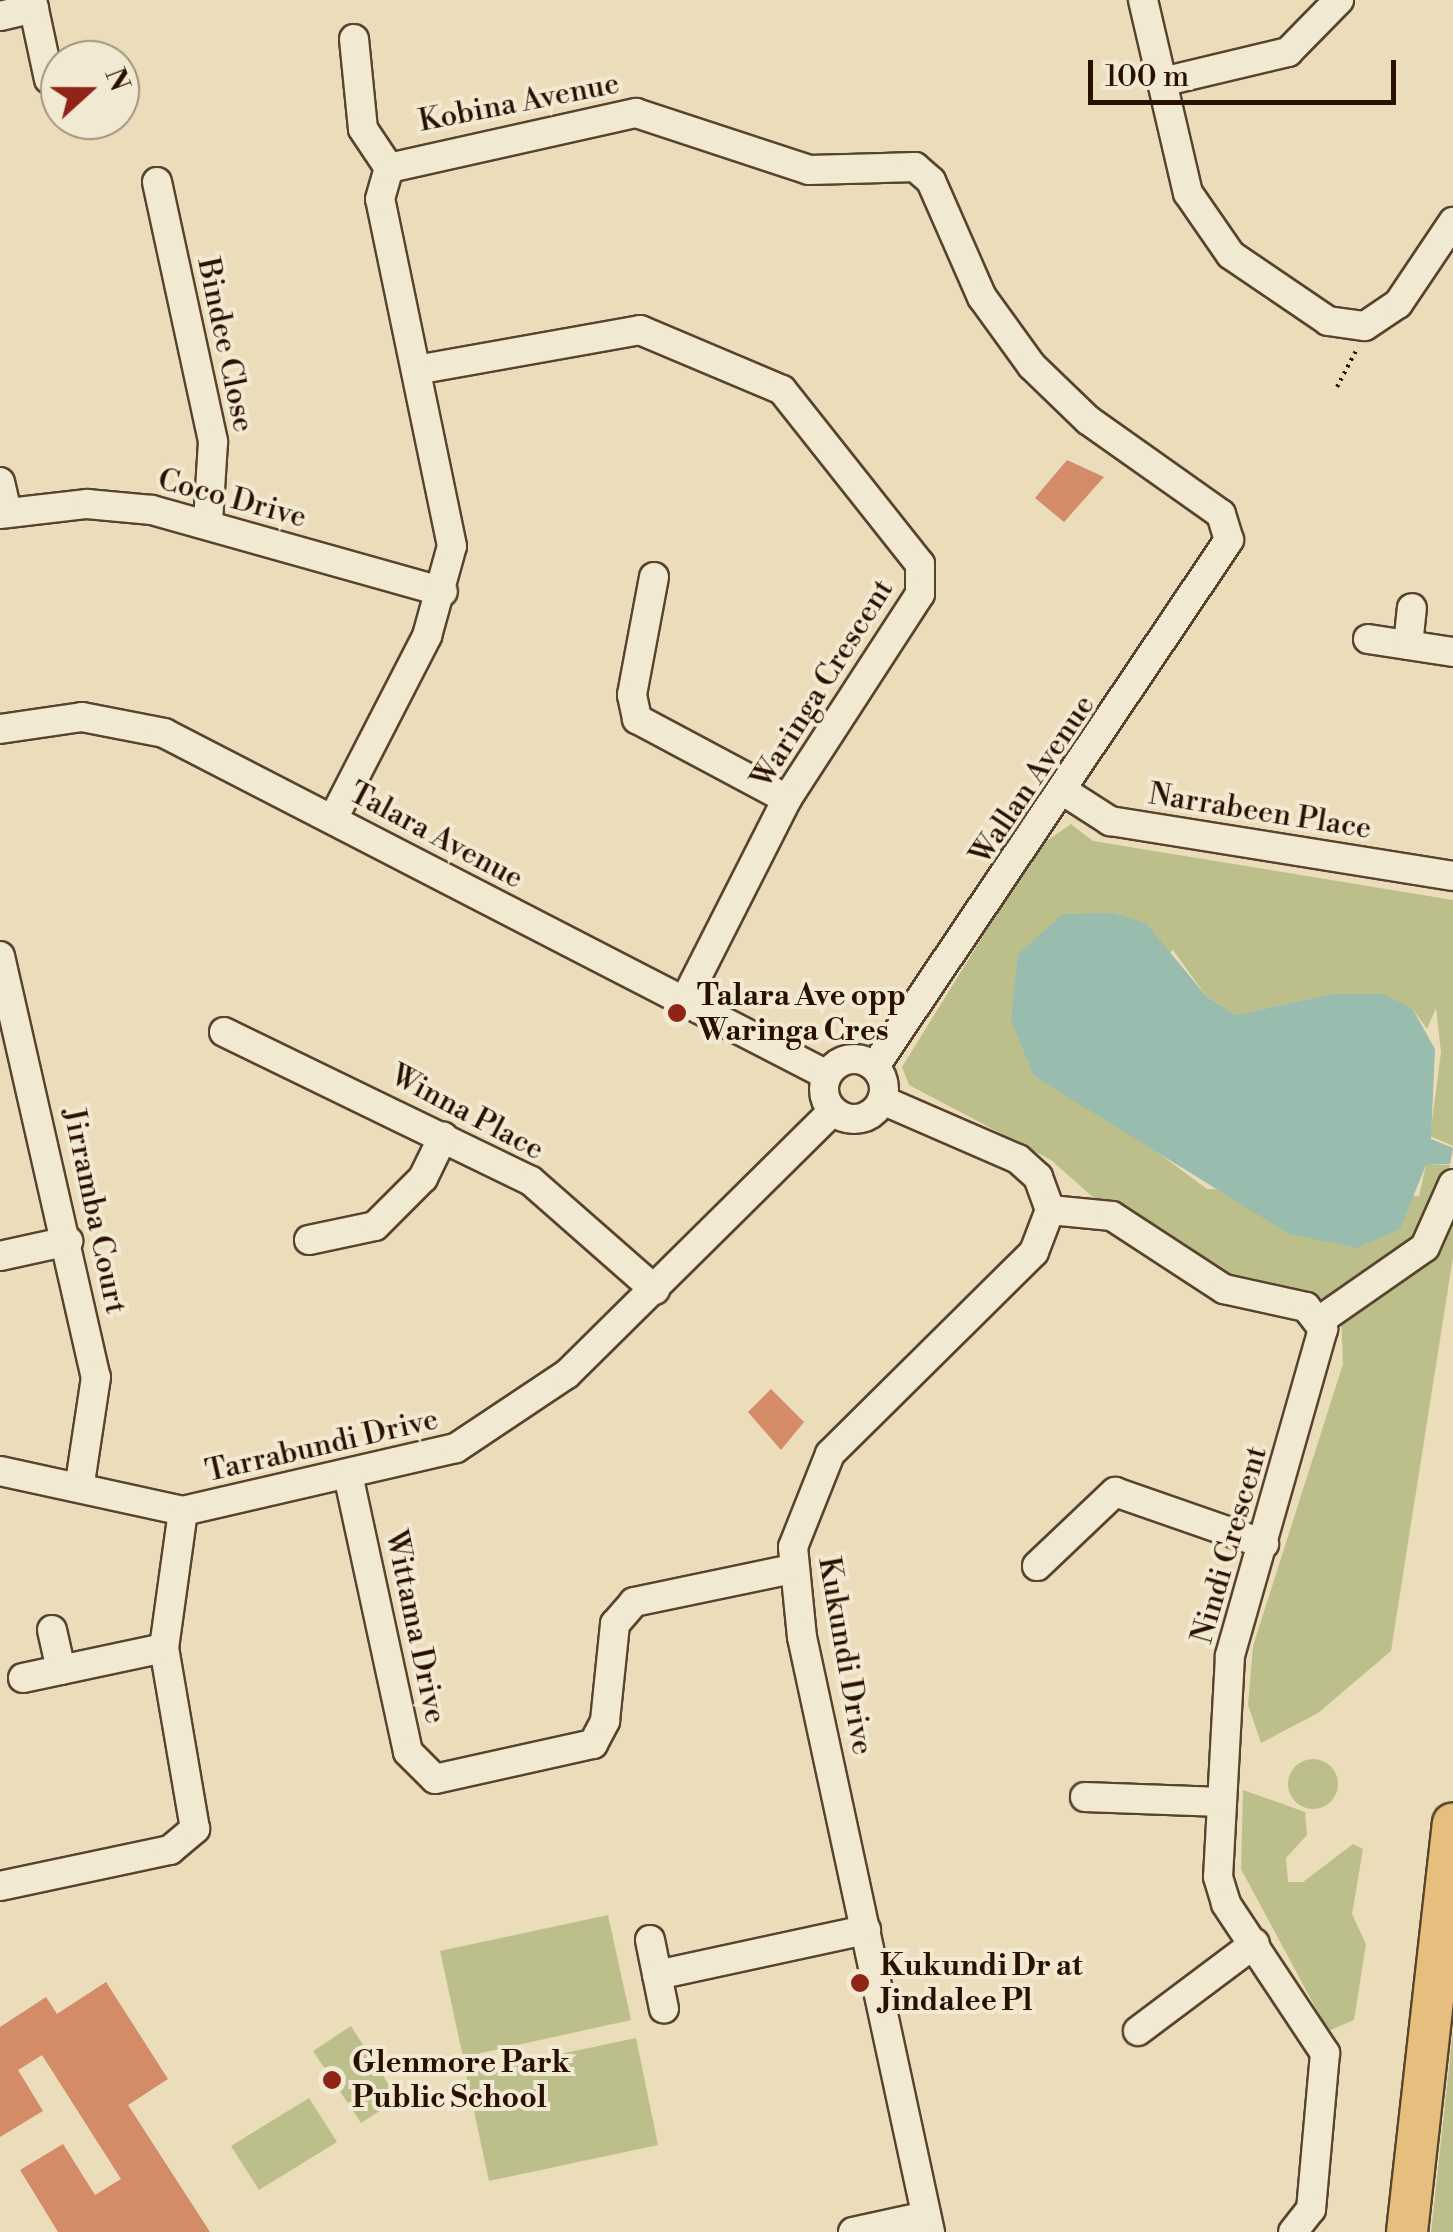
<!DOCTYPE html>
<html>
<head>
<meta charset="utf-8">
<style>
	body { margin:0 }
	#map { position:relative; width:1453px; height:2232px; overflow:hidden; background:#ebddba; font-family:"Libre Bodoni",serif }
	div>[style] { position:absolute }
	.green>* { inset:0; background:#bdbf8b }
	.round { border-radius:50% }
	.water>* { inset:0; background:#98bcad }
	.building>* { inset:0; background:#d38b68 }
	.path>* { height:4px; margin-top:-2px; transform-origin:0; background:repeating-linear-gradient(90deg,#2a1000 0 2.5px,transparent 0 7.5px) }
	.roads { filter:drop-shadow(2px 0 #5a432e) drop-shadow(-2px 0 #5a432e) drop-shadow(0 2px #5a432e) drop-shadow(0 -2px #5a432e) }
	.minor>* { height:28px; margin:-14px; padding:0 14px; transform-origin:14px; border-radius:14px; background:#f2e9d2 }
	.minor>.ring { margin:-14px; padding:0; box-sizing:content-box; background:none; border:28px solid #f2e9d2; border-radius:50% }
	.highway>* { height:40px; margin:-20px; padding:0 20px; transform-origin:20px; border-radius:20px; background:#e6be7d }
	.dots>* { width:28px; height:28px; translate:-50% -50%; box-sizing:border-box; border:5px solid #f2e9d2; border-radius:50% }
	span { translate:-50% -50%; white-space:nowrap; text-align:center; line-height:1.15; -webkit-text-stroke:8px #f2e9d2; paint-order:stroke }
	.street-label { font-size:30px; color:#2a1000 }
	.poi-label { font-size:30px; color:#2a1000; font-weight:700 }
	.left { translate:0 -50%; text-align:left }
	.north { position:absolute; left:40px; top:40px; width:100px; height:100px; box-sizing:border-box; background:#f2e9d2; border:2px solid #a2927e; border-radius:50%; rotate:69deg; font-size:28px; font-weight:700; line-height:40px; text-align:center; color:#2a1000 }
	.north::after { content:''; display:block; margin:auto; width:35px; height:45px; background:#8f2418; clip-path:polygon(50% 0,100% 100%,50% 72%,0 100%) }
	.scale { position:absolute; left:1088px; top:60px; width:308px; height:45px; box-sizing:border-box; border:5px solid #2a1000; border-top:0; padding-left:12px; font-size:30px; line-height:35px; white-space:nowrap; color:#2a1000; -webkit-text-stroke:8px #f2e9d2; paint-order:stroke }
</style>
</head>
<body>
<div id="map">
	<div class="green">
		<div style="clip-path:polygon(1071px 824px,1093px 841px,1453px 900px,1453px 1146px,1430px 1136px,1441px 1052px,1436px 1008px,1427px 1029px,1411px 1007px,1330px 994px,1236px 1015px,1206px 996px,1173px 950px,1034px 1076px,1106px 1114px,1207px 1189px,1419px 1196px,1426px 1165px,1450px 1165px,1436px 1223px,1333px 1301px,1232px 1277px,1095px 1199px,1051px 1160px,909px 1085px,902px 1067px,1038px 847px)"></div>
		<div style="clip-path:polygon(1453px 1200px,1453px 1257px,1391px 1651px,1318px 1713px,1261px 1743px,1248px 1705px,1253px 1646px,1343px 1364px,1341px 1317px)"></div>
		<div class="round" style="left:1288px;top:1759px;width:50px;height:50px"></div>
		<div style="clip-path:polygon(1243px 1790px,1305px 1812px,1307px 1835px,1286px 1858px,1288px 1882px,1303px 1882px,1353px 1844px,1363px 1849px,1352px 1914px,1366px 1944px,1354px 2020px,1328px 2031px,1241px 1869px)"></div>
		<div style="clip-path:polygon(608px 1915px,631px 2020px,463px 2057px,440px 1951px)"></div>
		<div style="clip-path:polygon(351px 2026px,398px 2099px,361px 2123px,313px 2051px)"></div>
		<div style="clip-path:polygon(1453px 2031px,1453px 2232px,1431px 2232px)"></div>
		<div style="clip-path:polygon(636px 2038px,658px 2145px,489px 2181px,466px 2074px)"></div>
		<div style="clip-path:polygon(309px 2098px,337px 2142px,259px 2190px,231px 2146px)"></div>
	</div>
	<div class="water">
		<div style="clip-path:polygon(1113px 913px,1146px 923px,1206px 996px,1236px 1015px,1330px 994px,1383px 994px,1412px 1008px,1435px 1049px,1431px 1139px,1453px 1148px,1450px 1164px,1426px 1165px,1400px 1229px,1357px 1248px,1289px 1234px,1034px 1076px,1011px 1020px,1018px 954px,1063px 914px)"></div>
	</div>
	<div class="building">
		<div style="clip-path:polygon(1067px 460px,1104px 477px,1064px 522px,1035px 498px)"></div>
		<div style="clip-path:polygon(771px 1389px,804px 1422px,781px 1450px,748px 1412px)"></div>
		<div style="clip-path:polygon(106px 1982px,168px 2079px,128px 2105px,210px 2232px,58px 2232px,20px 2170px,63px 2144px,95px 2195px,121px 2179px,42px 2055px,18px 2070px,43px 2111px,0 2137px,0 2027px,46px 1997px,57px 2014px)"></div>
	</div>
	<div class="path">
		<div style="left:1337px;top:387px;width:45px;rotate:-62.3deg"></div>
	</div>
	<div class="roads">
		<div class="minor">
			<div style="left:32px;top:0;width:81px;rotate:77.9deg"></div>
			<div style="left:1143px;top:0;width:198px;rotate:76.9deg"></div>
			<div style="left:1188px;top:193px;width:75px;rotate:55.3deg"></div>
			<div style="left:1231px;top:255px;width:117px;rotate:34.2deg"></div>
			<div style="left:1328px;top:321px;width:37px;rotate:8deg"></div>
			<div style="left:1365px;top:326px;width:40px;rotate:-34deg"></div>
			<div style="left:1398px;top:304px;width:99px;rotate:-56.1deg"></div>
			<div style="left:0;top:16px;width:35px;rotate:-13deg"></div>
			<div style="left:354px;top:39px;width:90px;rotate:84.3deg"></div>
			<div style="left:363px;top:129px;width:47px;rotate:56.3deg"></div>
			<div style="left:1162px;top:82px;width:130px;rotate:-13.4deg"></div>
			<div style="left:1288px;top:52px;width:73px;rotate:-45.6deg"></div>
			<div style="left:157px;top:182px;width:266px;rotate:77.8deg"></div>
			<div style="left:213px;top:442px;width:80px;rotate:93.6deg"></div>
			<div style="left:416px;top:370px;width:228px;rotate:-10.1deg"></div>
			<div style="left:640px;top:330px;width:154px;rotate:22.9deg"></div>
			<div style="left:782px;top:390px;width:222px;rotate:51.6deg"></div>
			<div style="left:920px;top:564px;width:30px;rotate:90deg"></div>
			<div style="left:920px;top:594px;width:244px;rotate:123deg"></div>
			<div style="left:787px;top:799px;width:228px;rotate:116.9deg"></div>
			<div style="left:0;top:482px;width:31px;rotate:77deg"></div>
			<div style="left:0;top:514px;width:88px;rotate:-6.6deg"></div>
			<div style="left:87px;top:504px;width:65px;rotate:5.3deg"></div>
			<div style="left:152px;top:510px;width:302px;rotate:15.7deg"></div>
			<div style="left:654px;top:577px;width:120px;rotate:100.6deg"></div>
			<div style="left:632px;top:695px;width:25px;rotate:78deg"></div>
			<div style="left:637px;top:719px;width:170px;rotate:28.1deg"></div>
			<div style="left:1368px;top:639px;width:86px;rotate:8.7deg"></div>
			<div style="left:1408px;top:645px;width:37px;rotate:-84deg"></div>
			<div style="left:0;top:729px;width:83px;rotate:-8.3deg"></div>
			<div style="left:82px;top:717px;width:84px;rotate:11deg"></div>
			<div style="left:164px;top:733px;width:746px;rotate:27.29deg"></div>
			<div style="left:1065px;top:792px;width:54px;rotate:32.8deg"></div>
			<div style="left:1110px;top:821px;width:347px;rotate:9.1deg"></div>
			<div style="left:333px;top:819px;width:206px;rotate:-62.8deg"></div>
			<div style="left:427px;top:636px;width:93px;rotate:-74.5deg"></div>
			<div style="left:452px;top:546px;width:354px;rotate:-101.7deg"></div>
			<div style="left:380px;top:199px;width:32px;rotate:-74deg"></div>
			<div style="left:389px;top:168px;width:253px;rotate:-12.6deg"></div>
			<div style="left:636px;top:113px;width:182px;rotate:18.2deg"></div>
			<div style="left:809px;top:170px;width:106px;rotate:-1.6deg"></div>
			<div style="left:915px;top:167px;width:21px;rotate:41deg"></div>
			<div style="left:931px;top:181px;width:127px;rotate:66.3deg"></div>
			<div style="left:982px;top:297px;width:85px;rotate:54.1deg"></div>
			<div style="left:1032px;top:366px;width:78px;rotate:44deg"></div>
			<div style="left:1088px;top:420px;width:163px;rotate:35.3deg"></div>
			<div style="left:1221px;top:514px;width:27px;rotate:73deg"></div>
			<div style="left:1229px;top:540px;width:634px;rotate:123.94deg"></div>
			<div style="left:0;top:956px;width:432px;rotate:77.2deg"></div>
			<div style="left:96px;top:1377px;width:107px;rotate:98.6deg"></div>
			<div style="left:224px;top:1032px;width:341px;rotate:25.9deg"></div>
			<div style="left:531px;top:1181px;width:165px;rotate:41.3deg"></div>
			<div class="ring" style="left:824px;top:1059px;width:32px;height:32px"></div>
			<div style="left:882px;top:1100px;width:148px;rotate:23.5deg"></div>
			<div style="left:1018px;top:1159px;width:27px;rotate:42deg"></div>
			<div style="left:1038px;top:1177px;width:35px;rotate:70deg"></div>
			<div style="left:1050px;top:1210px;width:45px;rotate:110.9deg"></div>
			<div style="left:1034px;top:1252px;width:287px;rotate:135.3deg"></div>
			<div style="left:830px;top:1454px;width:100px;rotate:111.7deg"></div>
			<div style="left:793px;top:1547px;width:90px;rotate:84.3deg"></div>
			<div style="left:802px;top:1637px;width:609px;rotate:77.86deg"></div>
			<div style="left:1050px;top:1210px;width:62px;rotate:5.5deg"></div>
			<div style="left:1112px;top:1216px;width:134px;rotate:33.1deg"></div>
			<div style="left:1224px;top:1289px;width:84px;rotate:12.4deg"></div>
			<div style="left:1306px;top:1307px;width:28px;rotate:52deg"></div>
			<div style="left:1323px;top:1329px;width:340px;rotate:105.9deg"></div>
			<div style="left:1230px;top:1656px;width:221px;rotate:93.1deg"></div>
			<div style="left:1218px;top:1877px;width:28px;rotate:73deg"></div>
			<div style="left:1226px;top:1904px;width:179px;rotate:56.4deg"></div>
			<div style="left:1325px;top:2053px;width:157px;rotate:95.1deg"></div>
			<div style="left:1311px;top:2209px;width:29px;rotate:128deg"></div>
			<div style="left:309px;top:1240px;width:67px;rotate:-12deg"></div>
			<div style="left:375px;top:1226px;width:68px;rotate:-45deg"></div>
			<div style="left:423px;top:1178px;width:46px;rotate:-64deg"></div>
			<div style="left:0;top:1256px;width:70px;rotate:-12.4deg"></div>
			<div style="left:1319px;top:1321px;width:129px;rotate:-34.9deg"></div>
			<div style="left:1425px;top:1247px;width:69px;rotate:-66deg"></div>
			<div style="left:0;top:1471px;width:187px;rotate:12.3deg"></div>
			<div style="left:183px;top:1511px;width:280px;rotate:-13deg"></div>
			<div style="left:456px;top:1448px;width:133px;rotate:-33.7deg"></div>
			<div style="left:567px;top:1374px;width:374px;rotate:-44.7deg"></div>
			<div style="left:349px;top:1479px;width:279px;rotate:77.8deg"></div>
			<div style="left:408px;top:1752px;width:38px;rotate:45deg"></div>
			<div style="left:435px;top:1779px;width:162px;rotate:-12.5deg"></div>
			<div style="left:593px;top:1744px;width:26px;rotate:-62deg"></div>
			<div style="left:605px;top:1721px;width:98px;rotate:-84.1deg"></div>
			<div style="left:615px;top:1624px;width:29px;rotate:-49deg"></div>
			<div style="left:634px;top:1602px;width:161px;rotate:-11.8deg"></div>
			<div style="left:1037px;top:1566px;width:108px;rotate:-43.5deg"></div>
			<div style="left:1115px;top:1492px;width:158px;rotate:19.2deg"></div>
			<div style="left:52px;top:1630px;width:41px;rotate:77.3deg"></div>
			<div style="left:23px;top:1678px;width:144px;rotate:-12deg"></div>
			<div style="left:1085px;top:1797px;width:136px;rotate:2.1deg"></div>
			<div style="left:0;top:1886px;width:174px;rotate:-12deg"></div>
			<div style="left:170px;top:1850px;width:33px;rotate:-40deg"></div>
			<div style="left:195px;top:1829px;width:184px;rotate:-99.7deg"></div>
			<div style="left:164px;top:1648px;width:138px;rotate:-82.1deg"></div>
			<div style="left:650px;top:1940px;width:70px;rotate:78.5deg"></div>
			<div style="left:657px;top:1975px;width:214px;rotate:-12.2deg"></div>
			<div style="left:1138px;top:2031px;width:146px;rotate:-36.9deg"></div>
			<div style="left:853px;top:2232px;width:75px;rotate:-12.4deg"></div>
		</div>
		<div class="highway">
			<div style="left:1407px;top:2232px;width:411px;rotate:-83.6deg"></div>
		</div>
	</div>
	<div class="dots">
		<div style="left:677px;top:1013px;background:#8f2418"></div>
		<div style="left:860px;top:1983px;background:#8f2418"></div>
		<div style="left:332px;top:2080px;background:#8f2418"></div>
	</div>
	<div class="street-label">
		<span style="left:519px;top:103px;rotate:-11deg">Kobina Avenue</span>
		<span style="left:225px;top:345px;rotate:78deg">Bindee Close</span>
		<span style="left:232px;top:499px;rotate:15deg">Coco Drive</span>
		<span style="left:823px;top:684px;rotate:-58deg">Waringa Crescent</span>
		<span style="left:1033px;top:780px;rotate:-56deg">Wallan Avenue</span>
		<span style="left:1260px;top:812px;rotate:9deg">Narrabeen Place</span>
		<span style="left:436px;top:836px;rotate:28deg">Talara Avenue</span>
		<span style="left:467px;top:1113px;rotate:28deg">Winna Place</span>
		<span style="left:94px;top:1211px;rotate:78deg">Jirramba Court</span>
		<span style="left:322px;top:1446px;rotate:-13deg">Tarrabundi Drive</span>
		<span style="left:1230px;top:1545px;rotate:-74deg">Nindi Crescent</span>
		<span style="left:415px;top:1627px;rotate:78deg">Wittama Drive</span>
		<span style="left:845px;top:1656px;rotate:80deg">Kukundi Drive</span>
	</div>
	<div class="poi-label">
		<span class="left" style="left:697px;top:1013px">Talara Ave opp<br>Waringa Cres</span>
		<span class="left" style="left:880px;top:1983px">Kukundi Dr at<br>Jindalee Pl</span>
		<span class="left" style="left:352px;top:2080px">Glenmore Park<br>Public School</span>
	</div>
	<div class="north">N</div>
	<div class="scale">100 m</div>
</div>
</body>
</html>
